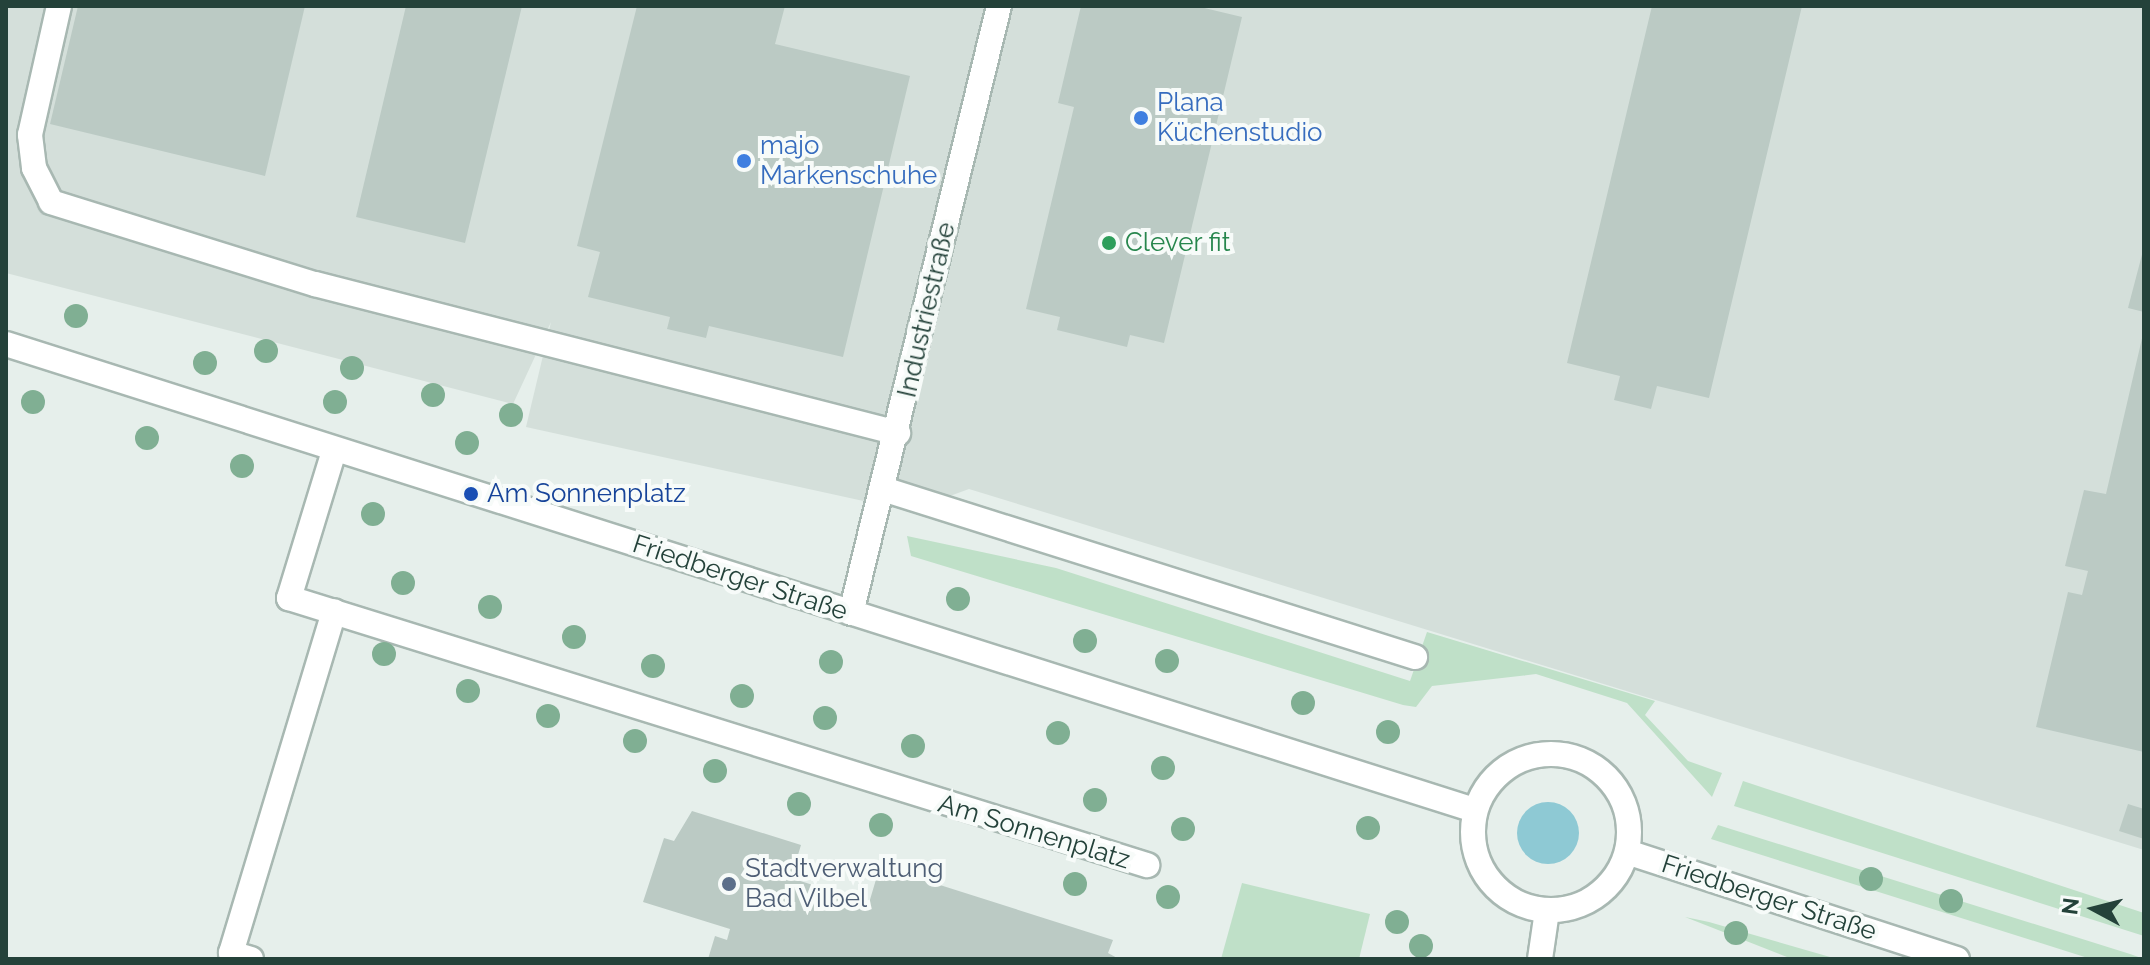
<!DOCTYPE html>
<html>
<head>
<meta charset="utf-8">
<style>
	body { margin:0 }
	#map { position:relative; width:2150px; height:965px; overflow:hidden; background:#e6efeb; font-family:Raleway,sans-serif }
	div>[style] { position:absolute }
	.built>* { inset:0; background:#d4dfda }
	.green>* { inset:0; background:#bfe0c8 }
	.water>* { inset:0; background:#8ec9d4 }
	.round { border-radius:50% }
	.building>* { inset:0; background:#bbcac4 }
	.roads { filter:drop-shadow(2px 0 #a8b8b2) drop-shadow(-2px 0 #a8b8b2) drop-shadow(0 2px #a8b8b2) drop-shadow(0 -2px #a8b8b2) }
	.minor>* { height:24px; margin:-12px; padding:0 12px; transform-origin:12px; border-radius:12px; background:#fff }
	.minor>.ring { margin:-12px; padding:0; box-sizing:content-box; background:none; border:24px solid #fff; border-radius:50% }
	.trees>* { width:24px; height:24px; margin:-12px; border-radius:50%; background:#80af93 }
	.dots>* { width:22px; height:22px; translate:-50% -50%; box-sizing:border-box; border:4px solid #f7fbf9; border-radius:50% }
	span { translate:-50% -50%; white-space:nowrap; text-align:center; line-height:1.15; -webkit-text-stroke:8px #f7fbf9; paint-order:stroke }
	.shop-label { font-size:26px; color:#366cbe }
	.left { translate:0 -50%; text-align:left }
	.leisure-label { font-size:26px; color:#27864d }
	.street-label { font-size:26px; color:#24423a }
	.transit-label { font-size:26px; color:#164399 }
	.service-label { font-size:26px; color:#4e5e75 }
	.frame { position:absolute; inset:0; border:8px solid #24423a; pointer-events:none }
	.north { position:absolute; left:2054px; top:869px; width:80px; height:80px; -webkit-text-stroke:6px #f7fbf9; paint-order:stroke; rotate:277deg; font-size:22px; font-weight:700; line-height:32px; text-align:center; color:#24423a }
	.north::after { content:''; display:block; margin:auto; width:28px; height:36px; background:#24423a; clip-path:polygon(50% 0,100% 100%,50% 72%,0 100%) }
</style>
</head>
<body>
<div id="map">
	<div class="built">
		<div style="clip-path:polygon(6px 6px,2144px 6px,2144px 850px,969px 489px,909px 511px,526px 427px,551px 322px,513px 404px,6px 273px)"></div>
	</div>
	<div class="green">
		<div style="clip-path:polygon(907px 536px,1056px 568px,1410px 681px,1427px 632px,1655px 701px,1645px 715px,1688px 761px,1722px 773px,1712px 797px,1627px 703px,1536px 674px,1432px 686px,1416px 707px,1403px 705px,911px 556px)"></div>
		<div style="clip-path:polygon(1743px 781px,2144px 913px,2144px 936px,1734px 806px)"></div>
		<div style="clip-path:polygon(1718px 825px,2130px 954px,2144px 959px,2091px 959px,1711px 839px)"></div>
		<div style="clip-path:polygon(1242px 883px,1370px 914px,1359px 959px,1221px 959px)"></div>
		<div style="clip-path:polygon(1685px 917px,1709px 922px,1830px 957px,1792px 959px)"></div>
	</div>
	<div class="water">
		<div class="round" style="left:1517px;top:802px;width:62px;height:62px"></div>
	</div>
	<div class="building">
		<div style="clip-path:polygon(78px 6px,305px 6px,265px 176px,50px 124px)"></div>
		<div style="clip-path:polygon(406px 6px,522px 6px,465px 243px,356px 217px)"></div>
		<div style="clip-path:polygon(637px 6px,785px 6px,775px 44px,910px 76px,843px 357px,709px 326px,706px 338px,667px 329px,670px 317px,588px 297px,600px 252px,577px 246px)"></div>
		<div style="clip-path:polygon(1081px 6px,1196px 6px,1242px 17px,1164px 343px,1130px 335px,1127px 347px,1057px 330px,1060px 317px,1026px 309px,1074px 107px,1058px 103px)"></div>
		<div style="clip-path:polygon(1652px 6px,1802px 6px,1709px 398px,1657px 386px,1651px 409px,1614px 400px,1620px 376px,1567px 363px)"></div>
		<div style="clip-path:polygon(2144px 247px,2144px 312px,2128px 308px)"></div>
		<div style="clip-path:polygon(2143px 334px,2144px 335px,2144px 752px,2036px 727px,2068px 592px,2082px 595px,2088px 571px,2065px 566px,2084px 490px,2106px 494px)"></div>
		<div style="clip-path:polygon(2128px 804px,2144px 809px,2144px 839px,2119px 831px)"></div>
		<div style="clip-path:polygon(692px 811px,801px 845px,791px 878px,869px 903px,880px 866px,1113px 940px,1108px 953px,1119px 959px,708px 959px,715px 936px,727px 940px,730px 929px,643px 902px,664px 838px,674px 841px)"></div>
	</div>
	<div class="roads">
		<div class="minor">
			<div style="left:59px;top:6px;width:132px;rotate:102.7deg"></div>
			<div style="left:30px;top:135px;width:33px;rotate:83deg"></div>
			<div style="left:34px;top:168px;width:38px;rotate:63deg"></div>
			<div style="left:51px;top:202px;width:276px;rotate:17.3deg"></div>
			<div style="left:315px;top:284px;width:602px;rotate:14.34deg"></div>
			<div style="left:6px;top:344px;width:1540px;rotate:17.61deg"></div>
			<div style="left:334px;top:451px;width:154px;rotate:107deg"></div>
			<div style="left:289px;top:598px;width:899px;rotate:17.29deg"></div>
			<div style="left:883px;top:489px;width:558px;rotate:17.53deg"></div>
			<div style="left:851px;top:613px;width:625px;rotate:-76.3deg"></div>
			<div class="ring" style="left:1473px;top:754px;width:132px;height:132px"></div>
			<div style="left:1627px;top:852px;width:347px;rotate:18deg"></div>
			<div style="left:251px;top:959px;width:21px;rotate:-163deg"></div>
			<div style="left:231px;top:953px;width:357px;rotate:-73.2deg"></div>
			<div style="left:1540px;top:959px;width:49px;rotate:-81.7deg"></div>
		</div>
	</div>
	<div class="trees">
		<div style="left:76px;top:316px"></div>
		<div style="left:266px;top:351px"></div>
		<div style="left:205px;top:363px"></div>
		<div style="left:352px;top:368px"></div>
		<div style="left:433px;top:395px"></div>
		<div style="left:33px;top:402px"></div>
		<div style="left:335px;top:402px"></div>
		<div style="left:511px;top:415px"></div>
		<div style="left:147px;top:438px"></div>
		<div style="left:467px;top:443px"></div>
		<div style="left:242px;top:466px"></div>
		<div style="left:373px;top:514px"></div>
		<div style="left:403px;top:583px"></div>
		<div style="left:958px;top:599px"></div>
		<div style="left:490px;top:607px"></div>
		<div style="left:574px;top:637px"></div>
		<div style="left:1085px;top:641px"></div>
		<div style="left:384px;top:654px"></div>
		<div style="left:1167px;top:661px"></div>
		<div style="left:831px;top:662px"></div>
		<div style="left:653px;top:666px"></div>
		<div style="left:468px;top:691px"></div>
		<div style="left:742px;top:696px"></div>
		<div style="left:1303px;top:703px"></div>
		<div style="left:548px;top:716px"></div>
		<div style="left:825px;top:718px"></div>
		<div style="left:1388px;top:732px"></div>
		<div style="left:1058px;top:733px"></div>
		<div style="left:635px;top:741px"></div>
		<div style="left:913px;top:746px"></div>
		<div style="left:1163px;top:768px"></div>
		<div style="left:715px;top:771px"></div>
		<div style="left:1095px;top:800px"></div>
		<div style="left:799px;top:804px"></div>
		<div style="left:881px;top:825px"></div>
		<div style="left:1368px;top:828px"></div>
		<div style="left:1183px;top:829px"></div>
		<div style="left:1871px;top:879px"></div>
		<div style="left:1075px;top:884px"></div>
		<div style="left:1168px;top:897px"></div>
		<div style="left:1951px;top:901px"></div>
		<div style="left:1397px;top:922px"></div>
		<div style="left:1736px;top:933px"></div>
		<div style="left:1421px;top:946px"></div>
	</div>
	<div class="dots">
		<div style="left:1141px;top:118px;background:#3f7fe0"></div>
		<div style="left:744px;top:161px;background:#3f7fe0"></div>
		<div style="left:1109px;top:243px;background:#2e9e5b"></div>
		<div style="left:471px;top:494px;background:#1a4fb4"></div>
		<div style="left:729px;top:884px;background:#5c6f8a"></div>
	</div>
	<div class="shop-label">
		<span class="left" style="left:1157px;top:118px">Plana<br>Küchenstudio</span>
		<span class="left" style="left:760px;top:161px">majo<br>Markenschuhe</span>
	</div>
	<div class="leisure-label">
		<span class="left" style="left:1125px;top:243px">Clever fit</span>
	</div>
	<div class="street-label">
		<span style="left:927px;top:310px;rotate:-77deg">Industriestraße</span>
		<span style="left:740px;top:578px;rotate:18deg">Friedberger Straße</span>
		<span style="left:1034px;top:832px;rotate:17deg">Am Sonnenplatz</span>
		<span style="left:1769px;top:898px;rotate:18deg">Friedberger Straße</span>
	</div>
	<div class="transit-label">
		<span class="left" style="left:487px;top:494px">Am Sonnenplatz</span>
	</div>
	<div class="service-label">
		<span class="left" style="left:745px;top:884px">Stadtverwaltung<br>Bad Vilbel</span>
	</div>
	<div class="frame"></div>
	<div class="north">N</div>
</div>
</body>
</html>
